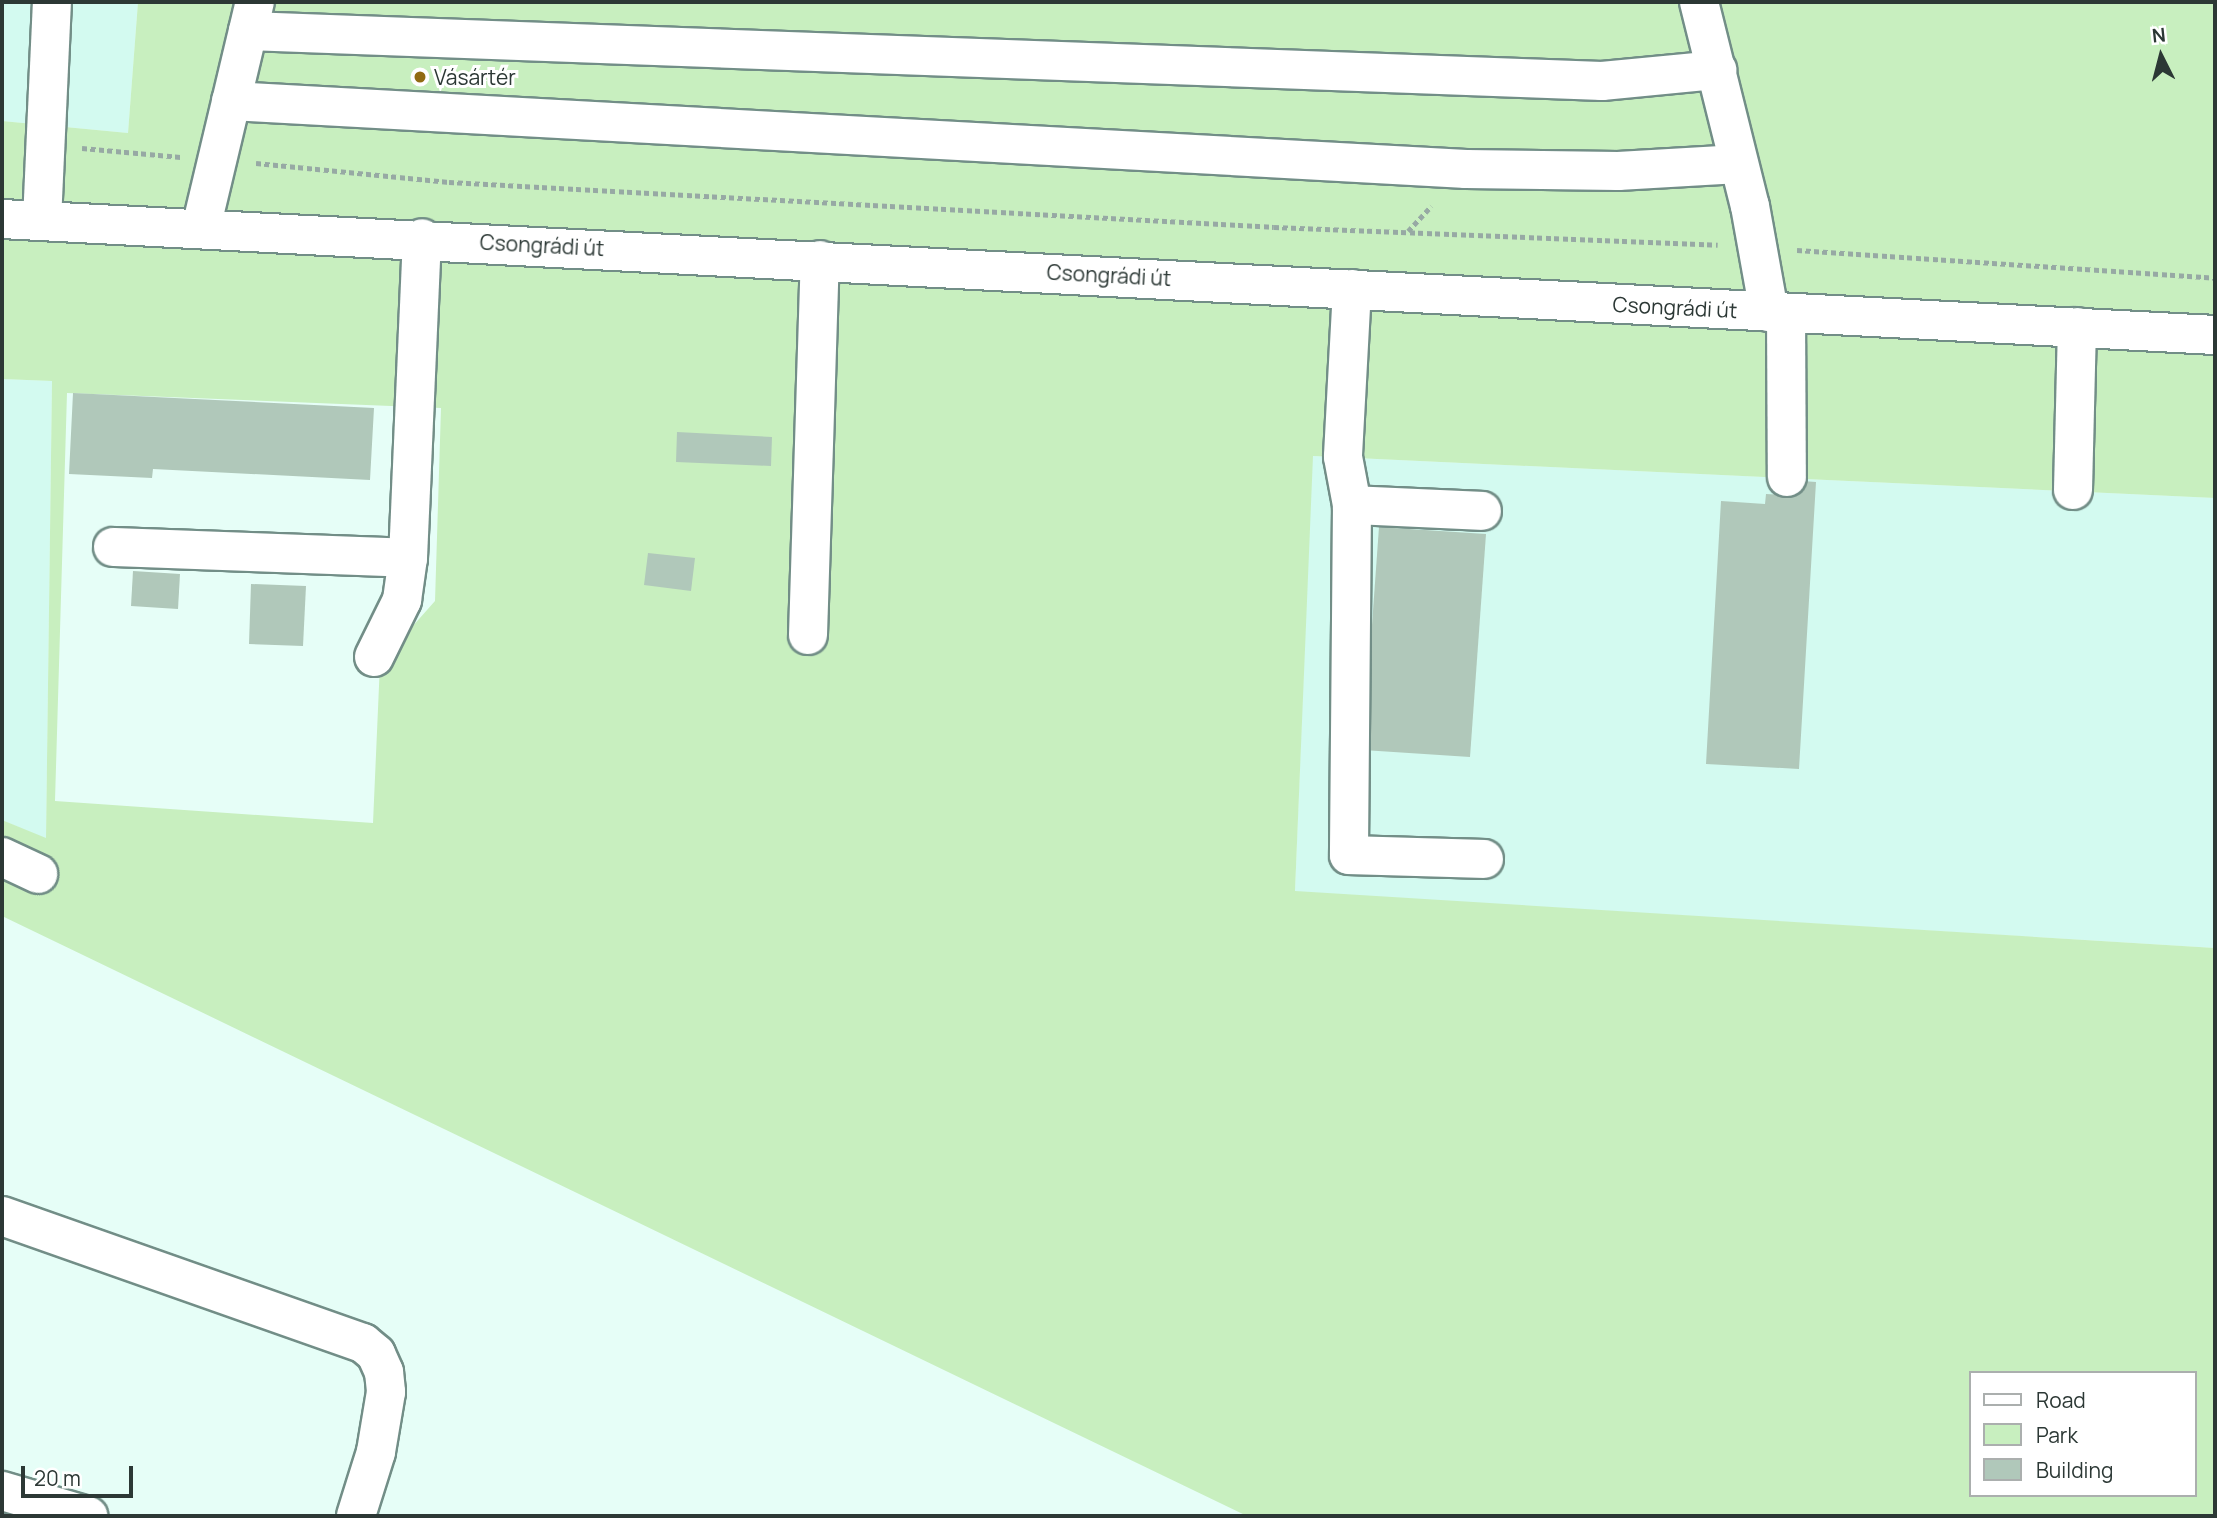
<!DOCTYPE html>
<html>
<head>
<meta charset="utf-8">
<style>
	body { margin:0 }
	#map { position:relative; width:2217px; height:1518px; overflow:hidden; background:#e6fef7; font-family:Manrope,sans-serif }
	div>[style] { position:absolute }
	.built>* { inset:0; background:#d3faf0 }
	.green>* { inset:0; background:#c8efbf }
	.building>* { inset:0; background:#b0c8ba }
	.path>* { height:4.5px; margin-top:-2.25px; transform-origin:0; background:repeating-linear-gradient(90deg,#97a9a4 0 5px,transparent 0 8.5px) }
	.roads { filter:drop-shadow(2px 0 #728e87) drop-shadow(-2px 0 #728e87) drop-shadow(0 2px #728e87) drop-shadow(0 -2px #728e87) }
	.minor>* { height:38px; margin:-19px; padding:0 19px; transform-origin:19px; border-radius:19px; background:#fff }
	.major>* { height:38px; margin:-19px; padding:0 19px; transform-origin:19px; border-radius:19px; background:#fff }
	.dots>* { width:19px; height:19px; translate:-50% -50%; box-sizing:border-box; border:4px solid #fff; border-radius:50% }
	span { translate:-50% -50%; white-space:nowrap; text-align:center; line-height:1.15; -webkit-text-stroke:6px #fff; paint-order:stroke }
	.poi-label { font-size:21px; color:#2c3835 }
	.left { translate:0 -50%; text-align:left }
	.street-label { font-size:21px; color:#2c3835 }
	.frame { position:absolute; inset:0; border:4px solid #2c3835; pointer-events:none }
	.legend { position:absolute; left:1969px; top:1371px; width:228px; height:126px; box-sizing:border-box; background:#fff; border:2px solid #abafae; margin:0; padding:9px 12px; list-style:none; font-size:21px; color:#2c3835 }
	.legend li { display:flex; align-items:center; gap:14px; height:35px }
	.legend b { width:35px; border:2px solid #abafae }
	.north { position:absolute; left:2126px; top:21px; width:70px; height:70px; -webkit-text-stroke:5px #fff; paint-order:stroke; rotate:354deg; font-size:19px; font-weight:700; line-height:28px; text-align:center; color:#2c3835 }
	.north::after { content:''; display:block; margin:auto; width:24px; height:32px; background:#2c3835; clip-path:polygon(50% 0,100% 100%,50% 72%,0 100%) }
	.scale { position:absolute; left:21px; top:1466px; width:112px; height:32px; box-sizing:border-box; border:4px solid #2c3835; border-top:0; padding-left:9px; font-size:21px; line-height:24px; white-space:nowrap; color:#2c3835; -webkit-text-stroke:5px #fff; paint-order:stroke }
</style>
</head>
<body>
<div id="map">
	<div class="built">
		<div style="clip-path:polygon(2px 2px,138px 2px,128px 133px,2px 121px)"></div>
		<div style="clip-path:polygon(2px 379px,52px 381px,46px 839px,2px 820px)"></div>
		<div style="clip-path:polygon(1312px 456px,2215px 498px,2215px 948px,1295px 892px)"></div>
	</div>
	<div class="green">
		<div style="clip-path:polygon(evenodd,138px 2px,2215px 2px,2215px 498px,1313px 456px,1295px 891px,2215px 948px,2215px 1516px,1247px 1516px,2px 916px,2px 820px,46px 838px,52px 381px,2px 379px,2px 121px,128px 133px,138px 2px,67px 393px,441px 408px,435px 601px,380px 663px,373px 823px,55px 801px,67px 393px,138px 2px,1970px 1373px,2194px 1373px,2194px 1495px,1970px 1495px,1970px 1373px)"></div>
	</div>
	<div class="building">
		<div style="clip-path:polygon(73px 393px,374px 408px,370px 480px,153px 469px,152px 478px,69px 474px)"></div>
		<div style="clip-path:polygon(677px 432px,772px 437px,771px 466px,676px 462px)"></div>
		<div style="clip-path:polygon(1788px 480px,1816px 482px,1799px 769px,1706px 764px,1721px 501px,1765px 504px,1766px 494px,1787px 495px)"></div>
		<div style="clip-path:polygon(1379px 527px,1486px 534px,1470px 757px,1363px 750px)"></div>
		<div style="clip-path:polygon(648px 553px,695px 558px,691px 591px,644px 585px)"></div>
		<div style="clip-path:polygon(133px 571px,180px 574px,178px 609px,131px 606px)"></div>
		<div style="clip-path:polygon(251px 584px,306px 586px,303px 646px,249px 644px)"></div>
	</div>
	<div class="path">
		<div style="left:82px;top:148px;width:99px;rotate:5.2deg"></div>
		<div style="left:256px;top:163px;width:194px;rotate:5.6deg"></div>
		<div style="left:449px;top:182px;width:826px;rotate:3.12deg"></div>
		<div style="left:1274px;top:227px;width:444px;rotate:2.3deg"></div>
		<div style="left:1408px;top:231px;width:34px;rotate:-47deg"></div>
		<div style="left:1797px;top:250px;width:419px;rotate:3.8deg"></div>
	</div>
	<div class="roads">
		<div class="minor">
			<div style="left:1699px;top:2px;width:210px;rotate:76deg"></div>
			<div style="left:1750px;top:206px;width:108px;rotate:79.8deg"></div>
			<div style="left:248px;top:31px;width:1355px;rotate:2.11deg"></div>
			<div style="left:1602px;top:81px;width:116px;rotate:-5.5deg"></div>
			<div style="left:231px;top:101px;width:1237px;rotate:3.15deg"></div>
			<div style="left:1466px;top:169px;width:152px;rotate:0.8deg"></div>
			<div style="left:1618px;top:171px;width:121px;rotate:-3.3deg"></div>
			<div style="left:42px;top:221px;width:219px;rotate:-87.4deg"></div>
			<div style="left:201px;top:228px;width:232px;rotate:-76.6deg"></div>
			<div style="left:1352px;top:289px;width:168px;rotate:93.1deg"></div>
			<div style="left:1343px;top:457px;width:49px;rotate:79.4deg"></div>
			<div style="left:1352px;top:505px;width:350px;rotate:90.5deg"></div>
			<div style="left:1349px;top:855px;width:135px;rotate:1.7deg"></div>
			<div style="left:1786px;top:313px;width:164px;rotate:89.7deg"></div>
			<div style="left:2073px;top:490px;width:163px;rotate:-88.6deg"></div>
			<div style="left:1352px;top:505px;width:130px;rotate:2.6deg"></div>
			<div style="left:113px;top:547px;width:295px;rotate:2.1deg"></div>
			<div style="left:808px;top:635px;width:375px;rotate:-88.2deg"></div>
			<div style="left:374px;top:657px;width:64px;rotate:-63.8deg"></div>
			<div style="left:402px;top:600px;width:42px;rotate:-81.9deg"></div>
			<div style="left:408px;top:558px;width:320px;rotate:-87.5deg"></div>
			<div style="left:2px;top:857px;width:40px;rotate:25deg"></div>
			<div style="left:2px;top:1216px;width:383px;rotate:19.4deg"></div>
			<div style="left:363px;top:1343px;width:17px;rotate:40deg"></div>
			<div style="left:376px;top:1354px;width:20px;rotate:66deg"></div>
			<div style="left:384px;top:1372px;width:20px;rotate:84deg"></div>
			<div style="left:386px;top:1392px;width:61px;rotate:99.5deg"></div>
			<div style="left:376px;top:1452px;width:67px;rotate:107.4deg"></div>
			<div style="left:2px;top:1491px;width:90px;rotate:16.2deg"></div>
		</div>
		<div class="major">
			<div style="left:2px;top:219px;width:2216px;rotate:3deg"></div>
		</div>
	</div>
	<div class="dots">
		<div style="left:420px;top:77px;background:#916b12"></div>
	</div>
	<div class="poi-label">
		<span class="left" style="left:434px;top:77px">Vásártér</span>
	</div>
	<div class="street-label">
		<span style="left:542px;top:245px;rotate:3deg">Csongrádi út</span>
		<span style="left:1109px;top:275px;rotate:3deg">Csongrádi út</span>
		<span style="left:1675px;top:307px;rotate:3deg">Csongrádi út</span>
	</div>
	<div class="frame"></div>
	<ul class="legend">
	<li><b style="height:9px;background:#fff"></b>Road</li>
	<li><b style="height:19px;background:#c8efbf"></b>Park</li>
	<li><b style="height:19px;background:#b0c8ba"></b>Building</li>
	</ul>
	<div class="north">N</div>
	<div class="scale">20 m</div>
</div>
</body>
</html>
